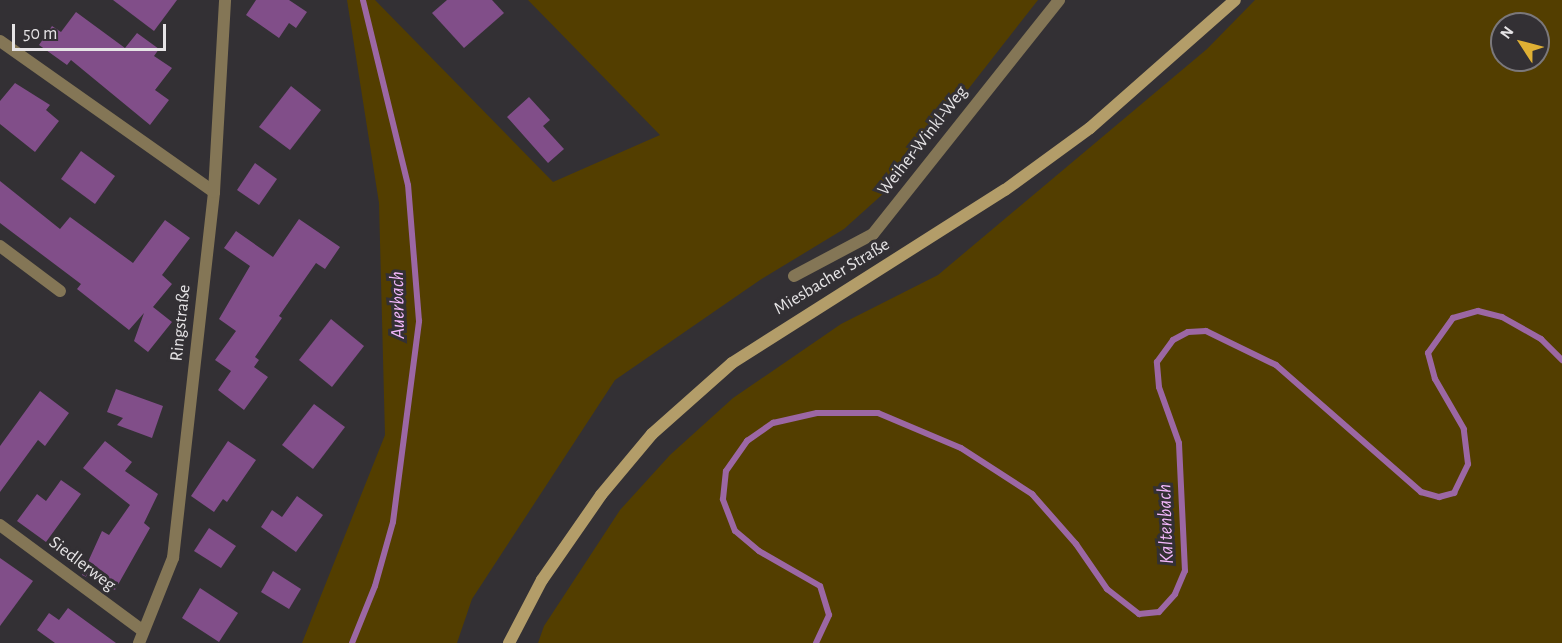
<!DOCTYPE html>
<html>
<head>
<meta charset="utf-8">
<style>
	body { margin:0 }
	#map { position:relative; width:1562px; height:643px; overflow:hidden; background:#333034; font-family:"Alegreya Sans",sans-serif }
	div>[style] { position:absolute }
	.green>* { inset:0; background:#533e00 }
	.stream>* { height:6px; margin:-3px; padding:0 3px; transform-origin:3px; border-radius:3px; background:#9c67a4 }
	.building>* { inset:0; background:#814e89 }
	.street>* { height:12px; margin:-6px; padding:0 6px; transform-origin:6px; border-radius:6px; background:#847656 }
	.secondary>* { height:12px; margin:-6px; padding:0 6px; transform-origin:6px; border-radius:6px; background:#b39d69 }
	span { translate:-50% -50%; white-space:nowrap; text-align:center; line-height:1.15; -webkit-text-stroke:6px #333034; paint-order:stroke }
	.street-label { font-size:18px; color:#e6e4e6 }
	.water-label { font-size:20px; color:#f3b7fb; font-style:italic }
	.north { position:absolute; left:1490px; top:12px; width:60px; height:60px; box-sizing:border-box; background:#333034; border:2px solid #7b787b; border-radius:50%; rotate:306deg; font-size:16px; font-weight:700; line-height:24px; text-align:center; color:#e6e4e6 }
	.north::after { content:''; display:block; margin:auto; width:21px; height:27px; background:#dfb034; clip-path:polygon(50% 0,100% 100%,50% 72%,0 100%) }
	.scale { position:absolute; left:12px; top:24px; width:154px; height:27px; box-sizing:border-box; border:3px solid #e6e4e6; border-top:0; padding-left:8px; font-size:18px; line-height:21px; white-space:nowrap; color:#e6e4e6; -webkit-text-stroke:4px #333034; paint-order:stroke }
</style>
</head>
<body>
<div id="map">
	<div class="green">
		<div style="clip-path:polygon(347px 0,375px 0,553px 182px,660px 135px,528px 0,1038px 0,894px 184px,844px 229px,760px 280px,615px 380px,472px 599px,457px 643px,302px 643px,385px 435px,379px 203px)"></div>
		<div style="clip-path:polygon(evenodd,1255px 0,1562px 0,1562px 643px,538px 643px,544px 626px,620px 510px,670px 455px,733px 398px,841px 324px,938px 275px,1207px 49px,1255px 0,1502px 24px,1538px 24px,1538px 60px,1502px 60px,1502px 24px)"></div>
	</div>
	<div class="stream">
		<div style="left:352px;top:643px;width:61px;rotate:-68deg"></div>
		<div style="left:375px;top:586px;width:66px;rotate:-74.3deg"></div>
		<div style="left:393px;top:522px;width:203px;rotate:-82.6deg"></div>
		<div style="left:419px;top:321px;width:136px;rotate:-94.6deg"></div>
		<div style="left:408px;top:185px;width:190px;rotate:-103.7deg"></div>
		<div style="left:816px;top:643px;width:31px;rotate:-65deg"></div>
		<div style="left:829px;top:615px;width:30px;rotate:-107deg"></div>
		<div style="left:820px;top:586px;width:70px;rotate:-150.2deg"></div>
		<div style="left:759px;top:551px;width:31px;rotate:-140deg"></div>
		<div style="left:735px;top:531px;width:34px;rotate:-111deg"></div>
		<div style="left:723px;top:499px;width:28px;rotate:-84deg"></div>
		<div style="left:726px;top:471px;width:37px;rotate:-55deg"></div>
		<div style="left:747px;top:441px;width:32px;rotate:-35deg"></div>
		<div style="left:773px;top:423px;width:45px;rotate:-12.8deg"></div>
		<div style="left:817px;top:413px;width:61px"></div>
		<div style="left:878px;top:413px;width:90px;rotate:22.9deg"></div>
		<div style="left:961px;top:448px;width:85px;rotate:32.9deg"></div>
		<div style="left:1032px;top:494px;width:67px;rotate:48.7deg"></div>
		<div style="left:1076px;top:544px;width:55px;rotate:55.4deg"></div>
		<div style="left:1107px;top:589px;width:41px;rotate:38deg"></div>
		<div style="left:1139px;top:614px;width:20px;rotate:-6deg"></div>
		<div style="left:1159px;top:612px;width:24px;rotate:-48deg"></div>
		<div style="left:1175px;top:594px;width:25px;rotate:-67deg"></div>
		<div style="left:1185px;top:571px;width:128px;rotate:-92.7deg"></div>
		<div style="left:1179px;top:443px;width:59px;rotate:-109.7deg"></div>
		<div style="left:1159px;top:387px;width:25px;rotate:-95deg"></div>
		<div style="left:1157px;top:362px;width:27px;rotate:-54deg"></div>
		<div style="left:1173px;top:340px;width:17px;rotate:-28deg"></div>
		<div style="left:1188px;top:332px;width:18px;rotate:-3deg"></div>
		<div style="left:1206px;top:331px;width:78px;rotate:25.9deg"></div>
		<div style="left:1276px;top:365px;width:193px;rotate:41.2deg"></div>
		<div style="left:1421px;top:492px;width:19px;rotate:16deg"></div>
		<div style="left:1439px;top:497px;width:16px;rotate:-15deg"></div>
		<div style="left:1454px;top:493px;width:32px;rotate:-64deg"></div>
		<div style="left:1468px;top:464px;width:35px;rotate:-97deg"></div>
		<div style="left:1464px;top:429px;width:58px;rotate:-120.1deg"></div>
		<div style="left:1435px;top:379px;width:27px;rotate:-105deg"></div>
		<div style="left:1428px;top:353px;width:43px;rotate:-54.5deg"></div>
		<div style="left:1453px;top:318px;width:26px;rotate:-16deg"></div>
		<div style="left:1478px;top:311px;width:25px;rotate:14deg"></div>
		<div style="left:1502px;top:317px;width:45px;rotate:29.4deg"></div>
		<div style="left:1541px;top:339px;width:30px;rotate:45deg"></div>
	</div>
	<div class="building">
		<div style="clip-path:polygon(113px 0,177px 0,154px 31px)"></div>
		<div style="clip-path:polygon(256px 0,289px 0,307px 12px,296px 28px,289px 23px,279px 38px,246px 15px)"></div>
		<div style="clip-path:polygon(447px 0,492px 0,504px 13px,464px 48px,432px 13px)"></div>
		<div style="clip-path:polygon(76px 12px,125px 48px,137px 33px,159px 49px,154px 56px,172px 68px,155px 90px,169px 100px,150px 125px,71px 60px,67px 65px,39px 45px,52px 26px,61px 32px)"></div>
		<div style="clip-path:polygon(15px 83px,50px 105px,46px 110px,59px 121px,35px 152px,0 124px,0 101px)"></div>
		<div style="clip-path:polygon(291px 86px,321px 110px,290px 150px,259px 127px)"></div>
		<div style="clip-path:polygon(529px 97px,550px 120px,543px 126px,564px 149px,548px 163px,507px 117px)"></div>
		<div style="clip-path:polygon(81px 151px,115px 176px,95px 204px,61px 179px)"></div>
		<div style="clip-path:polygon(255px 163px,277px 179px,259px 205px,237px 190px)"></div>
		<div style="clip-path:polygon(0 181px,60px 229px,70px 217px,133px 263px,165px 220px,190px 238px,162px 275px,172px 284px,153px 307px,172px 322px,148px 352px,134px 341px,144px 313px,129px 330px,77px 289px,81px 284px,0 223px)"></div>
		<div style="clip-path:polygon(299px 219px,340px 247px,325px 269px,316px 263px,279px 316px,282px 318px,255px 357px,259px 360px,254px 367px,268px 377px,244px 410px,218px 390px,231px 371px,215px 360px,236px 331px,219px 319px,250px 266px,224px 248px,236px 231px,273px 257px)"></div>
		<div style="clip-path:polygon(331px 319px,364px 346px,332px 387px,299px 360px)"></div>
		<div style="clip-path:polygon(116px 389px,163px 406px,152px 438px,117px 425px,123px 418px,107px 412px)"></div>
		<div style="clip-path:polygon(40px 391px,69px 413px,45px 446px,38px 440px,0 492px,0 446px)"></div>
		<div style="clip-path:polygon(314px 404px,345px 427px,313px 469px,282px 445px)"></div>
		<div style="clip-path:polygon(105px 441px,132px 462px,125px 471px,158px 494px,144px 523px,150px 528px,115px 590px,82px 575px,102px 531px,109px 535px,130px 505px,83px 468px)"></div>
		<div style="clip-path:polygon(228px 441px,256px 460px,227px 502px,223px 499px,214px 512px,191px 496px)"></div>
		<div style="clip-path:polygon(61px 480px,81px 494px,46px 542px,17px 521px,37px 494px,46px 501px)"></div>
		<div style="clip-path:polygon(297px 496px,323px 515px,296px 552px,261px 527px,272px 510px,282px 517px)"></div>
		<div style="clip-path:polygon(209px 528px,236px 546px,221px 568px,194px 551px)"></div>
		<div style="clip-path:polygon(0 558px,33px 581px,0 626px)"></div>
		<div style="clip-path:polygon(273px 571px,301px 589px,289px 609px,261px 592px)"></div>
		<div style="clip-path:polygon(200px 588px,238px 613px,219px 642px,182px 618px)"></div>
		<div style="clip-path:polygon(68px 608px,116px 643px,55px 643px,37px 630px,49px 613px,59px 620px)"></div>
	</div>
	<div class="street">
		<div style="left:0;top:41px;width:262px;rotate:35.2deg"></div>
		<div style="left:0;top:246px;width:75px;rotate:36.9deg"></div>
		<div style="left:794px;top:276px;width:89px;rotate:-28deg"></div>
		<div style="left:873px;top:234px;width:299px;rotate:-51.5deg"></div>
		<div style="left:0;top:525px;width:178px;rotate:36.5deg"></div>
		<div style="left:139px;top:643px;width:92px;rotate:-68.2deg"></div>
		<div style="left:173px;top:558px;width:368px;rotate:-83.6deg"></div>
		<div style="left:214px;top:192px;width:192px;rotate:-86.7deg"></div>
	</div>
	<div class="secondary">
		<div style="left:509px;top:643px;width:71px;rotate:-62.4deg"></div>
		<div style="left:542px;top:580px;width:103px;rotate:-55.2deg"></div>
		<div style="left:601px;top:495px;width:80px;rotate:-50.1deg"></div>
		<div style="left:652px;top:434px;width:107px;rotate:-41.6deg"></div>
		<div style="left:732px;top:363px;width:323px;rotate:-32.4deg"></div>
		<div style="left:1005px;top:190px;width:105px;rotate:-36.1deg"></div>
		<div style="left:1090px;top:128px;width:193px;rotate:-41.4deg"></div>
	</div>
	<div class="street-label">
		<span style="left:923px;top:141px;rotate:-52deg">Weiher-Winkl-Weg</span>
		<span style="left:832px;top:277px;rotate:-31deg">Miesbacher Straße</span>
		<span style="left:181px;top:323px;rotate:-84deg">Ringstraße</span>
		<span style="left:82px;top:564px;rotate:37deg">Siedlerweg</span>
	</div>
	<div class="water-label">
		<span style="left:398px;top:305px;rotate:-91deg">Auerbach</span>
		<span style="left:1166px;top:524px;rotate:-92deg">Kaltenbach</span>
	</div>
	<div class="north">N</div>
	<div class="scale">50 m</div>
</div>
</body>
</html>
